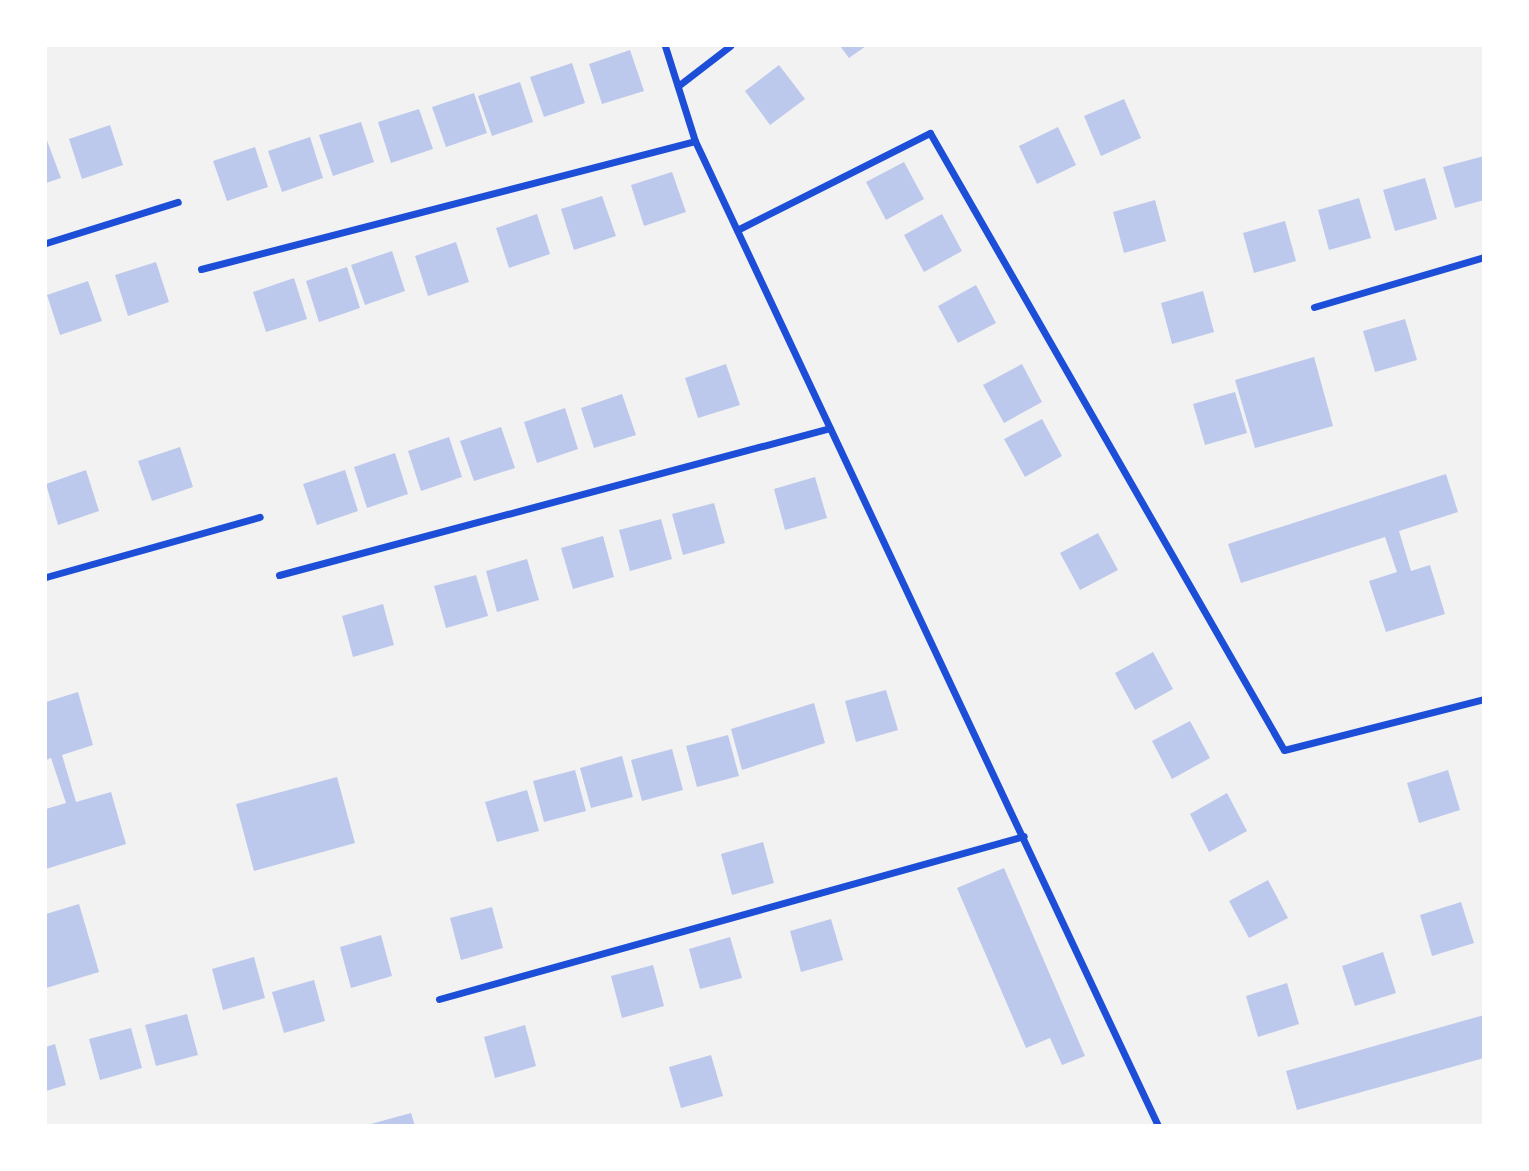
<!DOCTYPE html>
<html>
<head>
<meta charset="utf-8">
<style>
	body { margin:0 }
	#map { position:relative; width:1529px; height:1171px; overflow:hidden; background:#f2f2f2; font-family:"Space Grotesk",sans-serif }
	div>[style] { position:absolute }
	.building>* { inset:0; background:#bdc9ec }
	.minor>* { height:7px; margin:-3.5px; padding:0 3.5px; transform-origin:3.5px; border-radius:3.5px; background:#1d4ed8 }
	span { translate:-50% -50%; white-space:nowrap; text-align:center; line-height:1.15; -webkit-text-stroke:5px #fff; paint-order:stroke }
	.frame { position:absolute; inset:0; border:47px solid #fff; pointer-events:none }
</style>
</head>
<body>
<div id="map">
	<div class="building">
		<div style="clip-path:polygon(840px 46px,866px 46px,849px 58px)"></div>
		<div style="clip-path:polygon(630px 50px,644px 91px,602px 104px,589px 64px)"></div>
		<div style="clip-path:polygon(572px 63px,585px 103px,544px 117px,530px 77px)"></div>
		<div style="clip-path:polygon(779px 65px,805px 99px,770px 125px,745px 91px)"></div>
		<div style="clip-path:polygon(520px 82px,533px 122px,492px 136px,478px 96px)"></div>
		<div style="clip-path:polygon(474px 93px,487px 133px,446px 147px,432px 107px)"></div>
		<div style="clip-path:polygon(1124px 99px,1141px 138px,1101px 156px,1084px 116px)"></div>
		<div style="clip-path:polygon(419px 109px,433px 149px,391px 163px,378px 122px)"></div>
		<div style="clip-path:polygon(361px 122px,374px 162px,333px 176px,319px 135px)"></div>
		<div style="clip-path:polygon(110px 125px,123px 165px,82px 179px,69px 139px)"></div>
		<div style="clip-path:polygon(1058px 127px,1076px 165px,1037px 184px,1019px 146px)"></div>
		<div style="clip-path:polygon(310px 137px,323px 178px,282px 192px,268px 151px)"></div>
		<div style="clip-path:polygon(46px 138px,61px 178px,46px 183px)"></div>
		<div style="clip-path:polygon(255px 147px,268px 187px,227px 201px,213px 161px)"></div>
		<div style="clip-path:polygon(1484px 156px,1484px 200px,1455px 208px,1443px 167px)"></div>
		<div style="clip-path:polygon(904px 162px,924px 199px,886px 220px,866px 182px)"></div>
		<div style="clip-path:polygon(672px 172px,686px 212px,644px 226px,631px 185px)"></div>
		<div style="clip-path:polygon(1425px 178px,1437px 219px,1395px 231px,1383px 190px)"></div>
		<div style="clip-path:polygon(602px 196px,616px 236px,574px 250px,561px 209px)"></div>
		<div style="clip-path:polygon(1359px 198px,1371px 238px,1329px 250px,1318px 210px)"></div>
		<div style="clip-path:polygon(1155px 200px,1166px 241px,1124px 253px,1113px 212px)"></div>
		<div style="clip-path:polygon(537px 214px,550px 254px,509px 268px,496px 228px)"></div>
		<div style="clip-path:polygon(942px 214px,962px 251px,924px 272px,904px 235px)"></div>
		<div style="clip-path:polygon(1285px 221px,1296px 261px,1254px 273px,1243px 233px)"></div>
		<div style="clip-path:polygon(456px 242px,469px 282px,428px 296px,415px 256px)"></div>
		<div style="clip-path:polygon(392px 251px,405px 291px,365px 305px,351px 265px)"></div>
		<div style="clip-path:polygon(156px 262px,169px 302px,128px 316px,115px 275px)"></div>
		<div style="clip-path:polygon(347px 267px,360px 308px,319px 322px,306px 281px)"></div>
		<div style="clip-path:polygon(294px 278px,307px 319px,266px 332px,253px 292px)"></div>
		<div style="clip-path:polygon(88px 281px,102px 321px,60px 335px,47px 295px)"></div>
		<div style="clip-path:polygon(976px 285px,996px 323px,958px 343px,938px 306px)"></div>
		<div style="clip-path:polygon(1203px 291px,1214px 332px,1172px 344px,1161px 303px)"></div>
		<div style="clip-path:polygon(1405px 319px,1417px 360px,1375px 372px,1363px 331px)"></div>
		<div style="clip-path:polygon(1314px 357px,1333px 426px,1255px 448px,1235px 380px)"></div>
		<div style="clip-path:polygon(726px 364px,740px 405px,698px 418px,685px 378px)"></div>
		<div style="clip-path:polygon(1022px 364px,1042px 402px,1004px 423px,983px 385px)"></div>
		<div style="clip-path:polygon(1235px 392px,1247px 433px,1205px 445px,1193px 404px)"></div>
		<div style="clip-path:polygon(622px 394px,636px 435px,594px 448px,581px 408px)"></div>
		<div style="clip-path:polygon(565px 408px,578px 449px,537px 463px,524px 422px)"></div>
		<div style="clip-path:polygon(1042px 419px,1062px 456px,1025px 477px,1004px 439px)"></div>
		<div style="clip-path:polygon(501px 427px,515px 468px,474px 481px,460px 441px)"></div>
		<div style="clip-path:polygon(449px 437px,462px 477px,421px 491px,408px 451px)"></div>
		<div style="clip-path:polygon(180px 447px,193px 487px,152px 501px,138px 461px)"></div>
		<div style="clip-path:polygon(395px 453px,408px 494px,367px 508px,354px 467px)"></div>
		<div style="clip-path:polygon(86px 470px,99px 511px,58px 525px,46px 484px)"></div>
		<div style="clip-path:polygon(345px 470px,358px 511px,317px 525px,303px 484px)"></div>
		<div style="clip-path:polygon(1446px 474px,1458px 512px,1399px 531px,1411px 571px,1430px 565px,1445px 614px,1386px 632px,1369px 581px,1397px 572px,1385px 537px,1241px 583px,1228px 544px)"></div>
		<div style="clip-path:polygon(815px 477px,827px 518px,785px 530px,774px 489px)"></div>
		<div style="clip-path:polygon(714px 503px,725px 543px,683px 555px,672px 514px)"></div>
		<div style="clip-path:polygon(661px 519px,672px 559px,630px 571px,619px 530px)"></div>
		<div style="clip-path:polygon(1098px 533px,1118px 570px,1080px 590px,1060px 553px)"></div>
		<div style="clip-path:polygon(603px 536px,614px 577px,573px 589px,561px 548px)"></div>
		<div style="clip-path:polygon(527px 559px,539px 600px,497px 612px,486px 571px)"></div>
		<div style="clip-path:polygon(476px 575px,488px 616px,446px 628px,434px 586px)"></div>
		<div style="clip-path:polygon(383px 604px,394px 645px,353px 657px,342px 616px)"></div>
		<div style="clip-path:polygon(1153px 652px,1173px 689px,1135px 710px,1115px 673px)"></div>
		<div style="clip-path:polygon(886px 690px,898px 730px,856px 742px,845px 701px)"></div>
		<div style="clip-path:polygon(78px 692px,93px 745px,62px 755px,76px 802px,111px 792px,126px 844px,46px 869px,46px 809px,66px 803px,51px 758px,46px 760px,46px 702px)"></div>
		<div style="clip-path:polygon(814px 703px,825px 743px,742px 770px,731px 729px)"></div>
		<div style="clip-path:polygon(1190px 721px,1210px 758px,1172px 779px,1152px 741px)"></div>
		<div style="clip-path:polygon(728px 735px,739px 776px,697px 787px,686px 746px)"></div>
		<div style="clip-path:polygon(672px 749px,683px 790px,642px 801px,631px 760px)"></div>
		<div style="clip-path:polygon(622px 756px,633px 797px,591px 808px,580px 768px)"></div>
		<div style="clip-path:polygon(575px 770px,586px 811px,544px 822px,533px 781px)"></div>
		<div style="clip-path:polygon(1448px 770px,1460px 810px,1419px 823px,1407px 783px)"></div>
		<div style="clip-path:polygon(337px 777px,355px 843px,254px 871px,236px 804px)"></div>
		<div style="clip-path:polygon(527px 790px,539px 831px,497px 842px,485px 802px)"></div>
		<div style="clip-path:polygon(1227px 793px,1247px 831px,1209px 852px,1190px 814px)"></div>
		<div style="clip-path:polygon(763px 842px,774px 883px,732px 895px,721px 854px)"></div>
		<div style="clip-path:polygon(1004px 868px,1085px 1056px,1062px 1065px,1050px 1038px,1026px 1048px,957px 888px)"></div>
		<div style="clip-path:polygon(1268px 880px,1288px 918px,1249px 938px,1229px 901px)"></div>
		<div style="clip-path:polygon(1461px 902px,1474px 943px,1432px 956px,1420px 915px)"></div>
		<div style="clip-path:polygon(79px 904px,99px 972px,46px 988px,46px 914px)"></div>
		<div style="clip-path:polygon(492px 907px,503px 948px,461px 960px,450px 918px)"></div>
		<div style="clip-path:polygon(831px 919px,843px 960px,801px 972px,790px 931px)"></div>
		<div style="clip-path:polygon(381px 935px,392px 976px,351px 988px,340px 947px)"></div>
		<div style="clip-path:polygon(730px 937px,742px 978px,700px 989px,689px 949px)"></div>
		<div style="clip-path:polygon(1383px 952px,1396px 993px,1355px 1006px,1342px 966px)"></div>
		<div style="clip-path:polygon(254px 957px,265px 998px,223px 1010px,212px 969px)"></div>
		<div style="clip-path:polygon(653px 965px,664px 1006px,622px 1018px,611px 976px)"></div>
		<div style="clip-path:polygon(314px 980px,325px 1021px,284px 1033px,272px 992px)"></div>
		<div style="clip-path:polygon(1287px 983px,1299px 1024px,1258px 1037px,1246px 996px)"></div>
		<div style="clip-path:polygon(187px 1014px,198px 1055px,156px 1066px,145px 1025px)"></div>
		<div style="clip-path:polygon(1484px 1015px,1484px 1058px,1297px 1110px,1286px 1071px)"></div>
		<div style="clip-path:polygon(525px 1025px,536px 1066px,495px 1078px,484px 1037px)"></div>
		<div style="clip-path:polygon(131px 1028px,142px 1068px,100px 1080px,89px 1039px)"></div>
		<div style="clip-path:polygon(55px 1044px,66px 1085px,46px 1091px,46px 1047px)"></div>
		<div style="clip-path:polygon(711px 1055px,723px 1096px,681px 1108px,669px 1067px)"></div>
		<div style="clip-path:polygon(411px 1113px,415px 1126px,367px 1126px,367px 1125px)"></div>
	</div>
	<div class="minor">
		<div style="left:665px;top:46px;width:100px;rotate:72.5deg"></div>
		<div style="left:695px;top:141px;width:1088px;rotate:64.82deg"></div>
		<div style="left:678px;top:86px;width:66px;rotate:-37.6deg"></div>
		<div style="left:737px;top:230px;width:216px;rotate:-26.7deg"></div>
		<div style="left:930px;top:133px;width:711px;rotate:60.16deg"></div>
		<div style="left:1284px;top:750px;width:206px;rotate:-14.3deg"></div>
		<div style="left:46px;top:243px;width:138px;rotate:-17.3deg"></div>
		<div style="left:201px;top:269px;width:510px;rotate:-14.53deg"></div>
		<div style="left:1314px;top:307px;width:177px;rotate:-16.4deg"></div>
		<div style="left:279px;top:575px;width:570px;rotate:-14.94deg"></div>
		<div style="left:46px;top:577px;width:222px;rotate:-15.7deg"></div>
		<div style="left:439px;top:999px;width:607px;rotate:-15.57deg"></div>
	</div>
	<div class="frame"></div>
</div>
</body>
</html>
